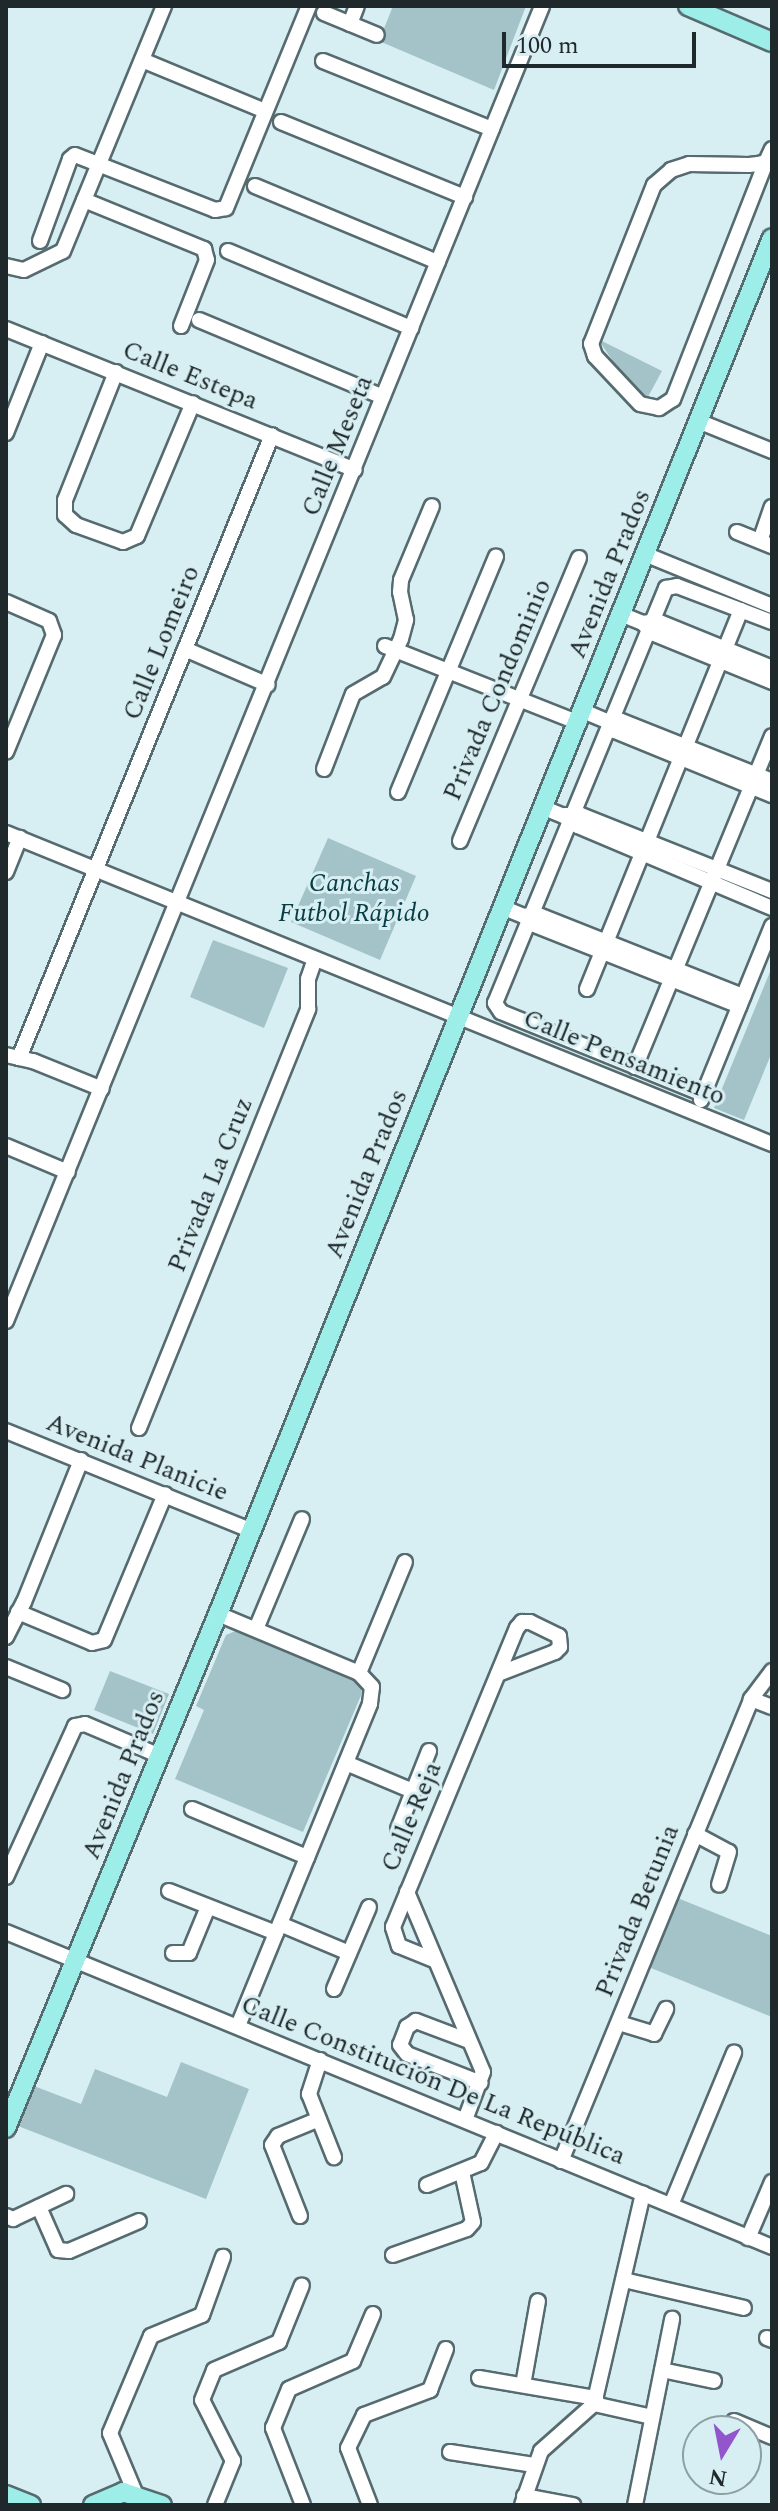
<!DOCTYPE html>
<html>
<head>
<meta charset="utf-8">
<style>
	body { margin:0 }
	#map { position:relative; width:778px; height:2511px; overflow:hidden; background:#d7eff3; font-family:Spectral,serif }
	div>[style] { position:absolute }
	.green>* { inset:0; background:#a3c3c9 }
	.roads { filter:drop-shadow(2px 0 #566b6f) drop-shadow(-2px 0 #566b6f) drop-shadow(0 2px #566b6f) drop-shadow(0 -2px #566b6f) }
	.minor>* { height:14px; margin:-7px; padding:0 7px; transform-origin:7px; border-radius:7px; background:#fff }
	.major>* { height:18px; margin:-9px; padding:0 9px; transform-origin:9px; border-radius:9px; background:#9deee9 }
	span { translate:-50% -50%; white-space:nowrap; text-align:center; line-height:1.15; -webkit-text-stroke:6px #d7eff3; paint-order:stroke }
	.street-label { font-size:26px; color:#1f282a }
	.park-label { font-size:26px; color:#083d44; font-style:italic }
	.frame { position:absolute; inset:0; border:8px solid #1f282a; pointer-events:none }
	.north { position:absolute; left:682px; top:2415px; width:80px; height:80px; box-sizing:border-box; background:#d7eff3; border:2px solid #8d9fa3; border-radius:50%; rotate:190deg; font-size:22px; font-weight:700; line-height:32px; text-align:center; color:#1f282a }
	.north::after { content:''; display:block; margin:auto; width:28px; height:36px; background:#9355cc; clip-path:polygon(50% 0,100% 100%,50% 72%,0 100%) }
	.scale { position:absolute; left:502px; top:32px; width:194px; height:36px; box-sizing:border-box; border:4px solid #1f282a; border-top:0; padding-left:10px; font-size:24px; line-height:28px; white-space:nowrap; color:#1f282a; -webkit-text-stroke:6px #d7eff3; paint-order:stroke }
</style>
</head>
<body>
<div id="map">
	<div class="green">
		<div style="clip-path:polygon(393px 6px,526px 6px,494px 90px,379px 41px)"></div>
		<div style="clip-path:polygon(598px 339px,662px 371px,643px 406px)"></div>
		<div style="clip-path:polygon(328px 838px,416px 876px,380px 960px,291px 922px)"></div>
		<div style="clip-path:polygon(213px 940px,288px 968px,264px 1028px,190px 997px)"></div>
		<div style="clip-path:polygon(772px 967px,772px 1052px,744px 1120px,714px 1108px)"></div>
		<div style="clip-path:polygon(238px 1630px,359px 1680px,362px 1693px,303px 1832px,175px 1779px,204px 1710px,196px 1706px,226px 1635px)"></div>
		<div style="clip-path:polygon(110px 1671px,169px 1694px,153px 1734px,94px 1710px)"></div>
		<div style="clip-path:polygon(675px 1897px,772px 1936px,772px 2017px,646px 1966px)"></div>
		<div style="clip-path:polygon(181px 2062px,249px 2089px,206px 2199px,18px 2126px,34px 2086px,81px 2104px,95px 2069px,167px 2097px)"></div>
	</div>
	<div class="roads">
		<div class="minor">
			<div style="left:324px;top:13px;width:57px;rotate:22.5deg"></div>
			<div style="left:350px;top:24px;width:19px;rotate:-69deg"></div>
			<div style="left:142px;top:60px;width:133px;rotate:22.5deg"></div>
			<div style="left:323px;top:61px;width:182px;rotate:21.9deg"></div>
			<div style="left:281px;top:122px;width:199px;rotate:22.2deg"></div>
			<div style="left:772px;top:149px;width:14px;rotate:115deg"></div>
			<div style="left:766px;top:162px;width:255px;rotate:111.4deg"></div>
			<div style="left:673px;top:399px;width:17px;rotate:147deg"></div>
			<div style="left:659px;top:408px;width:19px;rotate:-168deg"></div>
			<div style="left:640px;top:404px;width:66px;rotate:-133.2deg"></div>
			<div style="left:595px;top:356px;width:13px;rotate:-108deg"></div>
			<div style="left:591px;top:344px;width:171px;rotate:-68.4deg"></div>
			<div style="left:654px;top:185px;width:23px;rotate:-41deg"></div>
			<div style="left:671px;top:170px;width:19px;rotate:-18deg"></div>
			<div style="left:689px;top:164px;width:60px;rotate:1deg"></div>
			<div style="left:749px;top:165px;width:9px;rotate:-6deg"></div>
			<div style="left:758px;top:164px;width:8px;rotate:-14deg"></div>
			<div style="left:766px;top:162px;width:6px;rotate:-9deg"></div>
			<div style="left:255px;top:186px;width:198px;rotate:22.6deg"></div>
			<div style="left:84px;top:200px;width:130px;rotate:22.2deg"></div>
			<div style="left:204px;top:249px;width:11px;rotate:75deg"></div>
			<div style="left:207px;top:260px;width:71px;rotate:111.5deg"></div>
			<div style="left:40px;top:241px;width:87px;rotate:-69.9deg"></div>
			<div style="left:70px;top:159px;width:6px;rotate:-39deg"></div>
			<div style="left:75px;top:155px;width:150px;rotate:21.4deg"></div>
			<div style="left:215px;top:210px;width:11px;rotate:-10deg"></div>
			<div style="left:226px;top:208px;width:218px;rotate:-67.7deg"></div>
			<div style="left:228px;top:251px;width:199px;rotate:22.8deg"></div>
			<div style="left:6px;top:266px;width:18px;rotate:13deg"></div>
			<div style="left:24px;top:270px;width:43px;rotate:-26deg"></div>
			<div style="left:63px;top:251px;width:265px;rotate:-67.6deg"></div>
			<div style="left:199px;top:320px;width:199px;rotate:22.7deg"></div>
			<div style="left:6px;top:329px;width:376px;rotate:22deg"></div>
			<div style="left:116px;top:372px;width:138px;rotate:111.7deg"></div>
			<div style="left:65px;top:500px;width:15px;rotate:90deg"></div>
			<div style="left:65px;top:515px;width:15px;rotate:42deg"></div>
			<div style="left:76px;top:525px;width:50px;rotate:19.9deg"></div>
			<div style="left:123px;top:542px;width:15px;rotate:-23deg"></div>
			<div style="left:137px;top:536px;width:144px;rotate:-67.2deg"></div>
			<div style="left:698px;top:421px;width:80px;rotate:22.1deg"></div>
			<div style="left:6px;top:433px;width:97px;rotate:-68.2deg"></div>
			<div style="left:737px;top:532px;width:38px;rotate:22deg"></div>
			<div style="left:760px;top:541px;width:36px;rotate:-71deg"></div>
			<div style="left:647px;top:555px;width:135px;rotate:22.2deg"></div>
			<div style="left:6px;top:602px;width:47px;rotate:23.8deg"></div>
			<div style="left:49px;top:621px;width:15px;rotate:70deg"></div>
			<div style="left:54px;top:635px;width:126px;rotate:112.3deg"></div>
			<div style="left:623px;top:615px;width:22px;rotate:22deg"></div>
			<div style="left:643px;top:623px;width:13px;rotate:48deg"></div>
			<div style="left:652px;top:633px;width:130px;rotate:22.2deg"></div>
			<div style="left:643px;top:623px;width:14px;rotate:-8deg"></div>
			<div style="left:657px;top:621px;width:124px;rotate:22.2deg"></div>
			<div style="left:385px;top:646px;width:209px;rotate:21.6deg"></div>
			<div style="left:185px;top:649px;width:90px;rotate:23.4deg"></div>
			<div style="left:583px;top:711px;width:26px;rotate:23deg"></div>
			<div style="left:607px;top:721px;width:13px;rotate:51deg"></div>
			<div style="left:615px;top:731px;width:170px;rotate:22.2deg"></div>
			<div style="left:607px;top:721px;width:12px;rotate:-5deg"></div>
			<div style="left:619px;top:720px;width:165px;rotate:21.7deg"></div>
			<div style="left:324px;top:769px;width:80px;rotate:-68.9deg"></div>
			<div style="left:353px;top:694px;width:34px;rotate:-30deg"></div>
			<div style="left:383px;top:677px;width:42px;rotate:-64.7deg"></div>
			<div style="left:401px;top:639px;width:20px;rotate:-75deg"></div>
			<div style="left:406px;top:620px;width:29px;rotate:-102deg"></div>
			<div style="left:400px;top:592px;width:12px;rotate:-85deg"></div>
			<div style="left:401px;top:580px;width:80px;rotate:-67.3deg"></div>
			<div style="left:398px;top:792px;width:255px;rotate:-67.4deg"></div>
			<div style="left:544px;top:808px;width:22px;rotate:22deg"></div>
			<div style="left:564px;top:816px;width:17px;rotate:36deg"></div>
			<div style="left:578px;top:826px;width:211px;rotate:22.9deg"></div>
			<div style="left:565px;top:815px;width:16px"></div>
			<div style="left:581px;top:815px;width:206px;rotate:21.7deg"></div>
			<div style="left:6px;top:833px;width:827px;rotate:22.1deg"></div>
			<div style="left:460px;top:841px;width:307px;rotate:-67.2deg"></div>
			<div style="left:6px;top:872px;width:37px;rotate:-68deg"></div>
			<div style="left:504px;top:908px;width:22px;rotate:22deg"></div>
			<div style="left:524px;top:916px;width:11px;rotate:45deg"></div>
			<div style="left:532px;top:924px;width:223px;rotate:21.6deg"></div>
			<div style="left:524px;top:916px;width:12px;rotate:-9deg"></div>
			<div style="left:536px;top:914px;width:223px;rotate:21.6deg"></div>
			<div style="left:587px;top:989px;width:409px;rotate:-67.9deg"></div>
			<div style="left:6px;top:1055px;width:28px;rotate:13deg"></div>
			<div style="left:33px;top:1061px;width:74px;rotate:22.1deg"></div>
			<div style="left:19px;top:1058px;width:672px;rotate:-67.9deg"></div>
			<div style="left:635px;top:1067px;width:358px;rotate:-67.5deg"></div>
			<div style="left:703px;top:1094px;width:218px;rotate:-157.9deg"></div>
			<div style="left:501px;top:1012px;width:11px;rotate:-124deg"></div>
			<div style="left:495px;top:1003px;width:449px;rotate:-67.6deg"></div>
			<div style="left:666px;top:588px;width:11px;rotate:-10deg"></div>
			<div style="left:677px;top:586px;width:102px;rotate:20.8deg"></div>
			<div style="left:701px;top:1100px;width:188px;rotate:-67.8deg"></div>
			<div style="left:6px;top:1146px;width:67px;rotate:22.8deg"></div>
			<div style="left:6px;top:1321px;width:1420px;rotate:-67.82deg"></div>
			<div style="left:139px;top:1428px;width:452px;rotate:-68deg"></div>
			<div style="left:308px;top:1009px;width:30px;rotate:-90deg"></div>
			<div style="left:308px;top:979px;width:21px;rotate:-71deg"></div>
			<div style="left:6px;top:1431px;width:263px;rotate:22.1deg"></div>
			<div style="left:18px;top:1612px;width:80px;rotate:22.7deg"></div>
			<div style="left:92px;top:1643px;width:12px;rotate:-14deg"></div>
			<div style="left:104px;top:1640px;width:158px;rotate:-67.3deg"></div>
			<div style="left:218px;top:1614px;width:153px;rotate:22.7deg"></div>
			<div style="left:359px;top:1673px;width:19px;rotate:47deg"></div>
			<div style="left:372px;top:1687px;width:17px;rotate:97deg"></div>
			<div style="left:370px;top:1704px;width:348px;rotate:112.3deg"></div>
			<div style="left:256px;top:1629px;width:119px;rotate:-67.3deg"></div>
			<div style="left:6px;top:1637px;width:39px;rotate:-63deg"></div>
			<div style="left:24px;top:1602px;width:153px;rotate:-68.1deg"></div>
			<div style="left:6px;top:1667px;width:61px;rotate:22.3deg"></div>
			<div style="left:359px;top:1673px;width:120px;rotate:-67.5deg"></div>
			<div style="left:751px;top:1699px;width:22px;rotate:21deg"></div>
			<div style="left:346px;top:1763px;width:73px;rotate:22.7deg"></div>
			<div style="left:192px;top:1809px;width:125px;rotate:22.7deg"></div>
			<div style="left:398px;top:1829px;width:84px;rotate:-68.3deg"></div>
			<div style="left:695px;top:1834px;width:38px;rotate:28deg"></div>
			<div style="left:729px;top:1852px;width:34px;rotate:107deg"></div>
			<div style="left:6px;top:1877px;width:166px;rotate:-65.4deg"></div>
			<div style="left:75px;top:1726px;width:10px;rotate:-11deg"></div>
			<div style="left:85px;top:1724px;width:82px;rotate:23.1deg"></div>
			<div style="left:169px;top:1891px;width:115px;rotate:21.4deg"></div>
			<div style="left:407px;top:1892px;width:195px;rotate:67.1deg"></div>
			<div style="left:483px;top:2072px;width:51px;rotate:110.6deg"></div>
			<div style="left:280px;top:1924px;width:75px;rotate:22.8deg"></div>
			<div style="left:6px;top:1932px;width:828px;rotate:22.35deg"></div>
			<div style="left:173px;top:1953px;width:16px"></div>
			<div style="left:189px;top:1953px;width:50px;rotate:-67.6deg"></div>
			<div style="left:434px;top:1960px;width:38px;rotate:-158deg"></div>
			<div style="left:399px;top:1946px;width:20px;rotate:-108deg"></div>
			<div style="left:393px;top:1927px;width:324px;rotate:-67.5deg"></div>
			<div style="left:517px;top:1628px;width:8px;rotate:-50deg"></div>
			<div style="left:522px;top:1622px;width:8px"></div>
			<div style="left:530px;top:1622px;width:32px;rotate:26deg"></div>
			<div style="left:559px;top:1636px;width:11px;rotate:85deg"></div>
			<div style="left:560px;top:1647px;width:7px;rotate:135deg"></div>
			<div style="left:555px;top:1652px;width:61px;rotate:158.9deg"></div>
			<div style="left:334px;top:1989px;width:89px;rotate:-66.9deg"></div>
			<div style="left:619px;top:2023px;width:37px;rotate:17deg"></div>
			<div style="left:654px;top:2034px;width:28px;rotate:-64deg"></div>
			<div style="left:469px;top:2041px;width:57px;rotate:-159.3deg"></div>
			<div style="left:416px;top:2021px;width:11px;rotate:146deg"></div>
			<div style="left:407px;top:2027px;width:19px;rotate:111deg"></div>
			<div style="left:400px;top:2045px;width:11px;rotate:52deg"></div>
			<div style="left:407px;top:2054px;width:79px;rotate:21.4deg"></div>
			<div style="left:320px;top:2060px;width:36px;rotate:108deg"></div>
			<div style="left:309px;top:2094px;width:68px;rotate:68.4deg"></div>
			<div style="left:561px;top:2161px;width:500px;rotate:-67.6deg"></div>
			<div style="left:751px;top:1699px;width:35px;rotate:-53deg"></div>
			<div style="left:427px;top:2185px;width:58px;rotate:-22.2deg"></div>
			<div style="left:481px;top:2163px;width:34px;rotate:-63deg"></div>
			<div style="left:671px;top:2205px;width:165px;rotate:-67.5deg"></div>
			<div style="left:39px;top:2207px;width:47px;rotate:66.2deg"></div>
			<div style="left:58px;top:2250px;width:11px;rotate:5deg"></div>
			<div style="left:69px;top:2251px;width:76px;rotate:-23.2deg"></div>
			<div style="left:6px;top:2216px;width:8px;rotate:23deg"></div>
			<div style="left:13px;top:2219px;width:59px;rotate:-25.3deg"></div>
			<div style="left:300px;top:2216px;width:76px;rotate:-111.5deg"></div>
			<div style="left:272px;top:2145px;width:11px;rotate:-56deg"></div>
			<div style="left:278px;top:2136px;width:44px;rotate:-22.5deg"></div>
			<div style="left:748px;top:2238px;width:61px;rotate:-66.8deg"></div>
			<div style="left:393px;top:2255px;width:78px;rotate:-19.4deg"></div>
			<div style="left:467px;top:2229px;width:9px;rotate:-49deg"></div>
			<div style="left:473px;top:2222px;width:51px;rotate:-102.4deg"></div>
			<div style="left:624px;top:2280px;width:123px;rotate:13.1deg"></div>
			<div style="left:767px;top:2338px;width:5px;rotate:22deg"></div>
			<div style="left:662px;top:2370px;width:53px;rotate:11.9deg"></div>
			<div style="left:479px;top:2378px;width:119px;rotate:9.7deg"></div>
			<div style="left:523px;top:2385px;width:85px;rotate:-79.9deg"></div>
			<div style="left:594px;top:2404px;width:59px;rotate:12.6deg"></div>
			<div style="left:734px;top:2421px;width:41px;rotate:22.8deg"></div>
			<div style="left:450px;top:2452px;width:85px;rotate:8.8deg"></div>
			<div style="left:136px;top:2495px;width:67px;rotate:-112.8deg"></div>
			<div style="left:110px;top:2433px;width:105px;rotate:-67.1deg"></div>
			<div style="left:151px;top:2336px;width:55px;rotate:-22.4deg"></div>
			<div style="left:202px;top:2315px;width:62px;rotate:-70.1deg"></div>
			<div style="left:524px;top:2496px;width:50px;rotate:10.4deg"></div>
			<div style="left:215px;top:2505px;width:48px;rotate:-67.8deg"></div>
			<div style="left:233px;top:2461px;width:68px;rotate:-116.9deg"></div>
			<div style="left:202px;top:2400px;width:32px;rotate:-68deg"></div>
			<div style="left:214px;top:2370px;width:71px;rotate:-23.3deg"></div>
			<div style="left:279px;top:2342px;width:61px;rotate:-68deg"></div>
			<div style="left:303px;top:2505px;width:83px;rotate:-111.3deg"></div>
			<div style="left:273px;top:2428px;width:42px;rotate:-67.7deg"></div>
			<div style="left:289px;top:2389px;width:70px;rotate:-23.6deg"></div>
			<div style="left:353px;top:2361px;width:51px;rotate:-66.9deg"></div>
			<div style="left:370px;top:2505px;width:61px;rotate:-111.1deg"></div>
			<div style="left:348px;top:2448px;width:37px;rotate:-64deg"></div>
			<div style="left:364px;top:2415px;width:71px;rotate:-20.7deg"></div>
			<div style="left:430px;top:2390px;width:44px;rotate:-68.7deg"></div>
			<div style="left:522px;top:2505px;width:57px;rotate:-70.6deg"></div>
			<div style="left:541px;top:2451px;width:71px;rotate:-41.6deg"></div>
			<div style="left:594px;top:2404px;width:216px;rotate:-76.9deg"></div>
			<div style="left:635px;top:2505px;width:190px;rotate:-78.7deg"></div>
		</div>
		<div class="major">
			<div style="left:688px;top:6px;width:91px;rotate:23.2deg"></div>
			<div style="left:6px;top:2128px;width:556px;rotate:-67.59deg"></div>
			<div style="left:218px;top:1614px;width:1483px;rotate:-68.07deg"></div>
			<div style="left:6px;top:2495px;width:27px;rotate:22deg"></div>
			<div style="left:93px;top:2505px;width:33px;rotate:-23deg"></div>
			<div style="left:123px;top:2492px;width:41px;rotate:18.4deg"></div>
		</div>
	</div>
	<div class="street-label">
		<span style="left:190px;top:376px;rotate:22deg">Calle Estepa</span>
		<span style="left:338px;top:446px;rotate:-68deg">Calle Meseta</span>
		<span style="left:610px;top:574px;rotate:-68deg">Avenida Prados</span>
		<span style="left:162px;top:643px;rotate:-68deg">Calle Lomeiro</span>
		<span style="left:498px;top:690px;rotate:-67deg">Privada Condominio</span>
		<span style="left:624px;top:1058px;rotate:22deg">Calle Pensamiento</span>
		<span style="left:367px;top:1174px;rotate:-68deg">Avenida Prados</span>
		<span style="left:211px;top:1185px;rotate:-68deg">Privada La Cruz</span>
		<span style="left:137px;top:1458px;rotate:22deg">Avenida Planicie</span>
		<span style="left:124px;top:1775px;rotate:-68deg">Avenida Prados</span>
		<span style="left:412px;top:1817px;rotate:-67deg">Calle Reja</span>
		<span style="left:638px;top:1911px;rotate:-68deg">Privada Betunia</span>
		<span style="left:433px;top:2081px;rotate:22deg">Calle Constitución De La República</span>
	</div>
	<div class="park-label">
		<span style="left:354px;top:899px">Canchas<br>Futbol Rápido</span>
	</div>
	<div class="frame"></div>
	<div class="north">N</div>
	<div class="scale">100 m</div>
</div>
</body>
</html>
